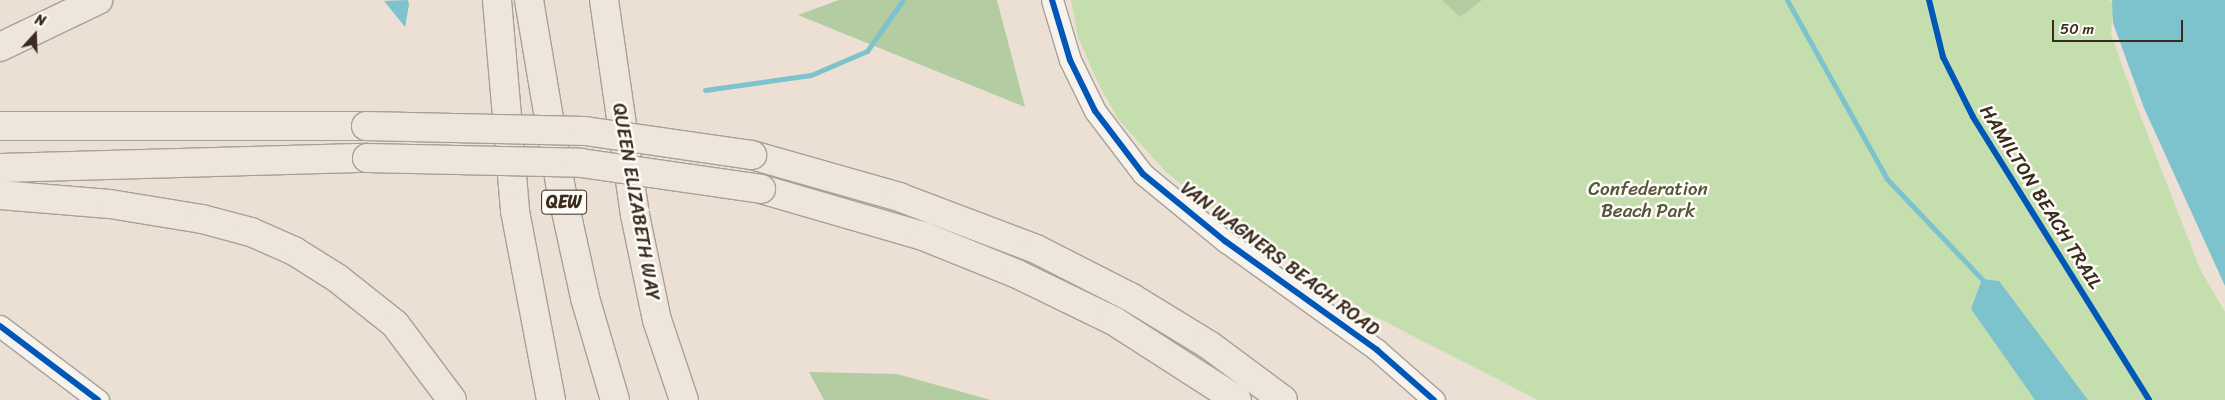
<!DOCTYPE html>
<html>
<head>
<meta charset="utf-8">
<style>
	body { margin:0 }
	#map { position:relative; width:2225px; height:400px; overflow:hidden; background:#ece0d4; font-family:Sriracha,sans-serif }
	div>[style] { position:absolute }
	.green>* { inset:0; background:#c5dead }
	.forest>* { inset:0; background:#b3cca1 }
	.water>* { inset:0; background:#7dc3ce }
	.stream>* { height:5px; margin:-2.5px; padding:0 2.5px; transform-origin:2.5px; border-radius:2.5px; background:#7dc3ce }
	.roads { filter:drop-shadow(1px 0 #a8a097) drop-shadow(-1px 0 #a8a097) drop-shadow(0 1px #a8a097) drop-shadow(0 -1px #a8a097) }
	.secondary>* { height:21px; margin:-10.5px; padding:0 10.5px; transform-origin:10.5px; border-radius:10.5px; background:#f6f2ee }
	.highway>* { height:28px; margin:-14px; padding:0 14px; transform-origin:14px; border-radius:14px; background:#eee5dc }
	.bridges { filter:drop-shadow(1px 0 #a8a097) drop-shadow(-1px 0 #a8a097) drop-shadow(0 1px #a8a097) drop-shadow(0 -1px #a8a097) }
	.highway-bridge>* { height:28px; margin:-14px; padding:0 14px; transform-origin:14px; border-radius:14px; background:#eee5dc }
	.cycleway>* { height:6px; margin:-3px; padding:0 3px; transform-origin:3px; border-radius:3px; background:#0057b8 }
	span { translate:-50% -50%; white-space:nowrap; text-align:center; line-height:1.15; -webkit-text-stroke:5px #fdfcf7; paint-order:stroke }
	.shield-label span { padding:1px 4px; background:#fdfcf7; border:1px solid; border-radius:4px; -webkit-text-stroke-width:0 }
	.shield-label { font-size:18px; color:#3b2a1e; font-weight:700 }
	.park-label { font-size:19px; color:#56563a }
	.street-label { font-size:19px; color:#3b2a1e }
	.north { position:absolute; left:10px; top:10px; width:50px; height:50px; -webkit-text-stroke:4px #fdfcf7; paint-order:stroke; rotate:20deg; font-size:14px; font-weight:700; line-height:20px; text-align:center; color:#3b2a1e }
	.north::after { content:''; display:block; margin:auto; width:18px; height:22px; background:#3b2a1e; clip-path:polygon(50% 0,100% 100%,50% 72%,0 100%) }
	.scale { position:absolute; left:2052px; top:20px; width:131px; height:22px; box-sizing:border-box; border:2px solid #3b2a1e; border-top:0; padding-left:6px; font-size:15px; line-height:18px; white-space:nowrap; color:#3b2a1e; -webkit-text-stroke:4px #fdfcf7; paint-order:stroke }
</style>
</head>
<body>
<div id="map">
	<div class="green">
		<div style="clip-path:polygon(1071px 0,2109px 0,2114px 3px,2111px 34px,2137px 107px,2200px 269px,2225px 312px,2225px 400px,1538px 400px,1360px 309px,1212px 209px,1165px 171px,1118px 119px,1098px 83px,1078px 37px)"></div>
	</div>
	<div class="forest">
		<div style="clip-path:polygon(839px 0,997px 0,1025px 107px,798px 15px)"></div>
		<div style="clip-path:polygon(1442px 0,1482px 0,1460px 17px)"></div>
		<div style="clip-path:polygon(809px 372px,897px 374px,991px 400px,824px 400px)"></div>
	</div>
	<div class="water">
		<div style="clip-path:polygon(408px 0,409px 5px,405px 27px,384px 1px)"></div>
		<div style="clip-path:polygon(2112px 0,2225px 0,2225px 286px,2144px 108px,2113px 23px)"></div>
		<div style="clip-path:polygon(1982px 279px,1999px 281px,2088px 400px,2035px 400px,1971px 309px)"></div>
	</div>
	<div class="stream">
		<div style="left:1787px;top:0;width:205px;rotate:60.8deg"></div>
		<div style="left:1887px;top:179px;width:138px;rotate:46.5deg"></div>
		<div style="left:705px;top:90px;width:107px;rotate:-8.1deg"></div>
		<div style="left:811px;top:75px;width:61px;rotate:-23.2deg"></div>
		<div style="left:867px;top:51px;width:62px;rotate:-54.8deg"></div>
	</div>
	<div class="roads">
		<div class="secondary">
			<div style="left:1052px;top:0;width:63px;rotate:73.3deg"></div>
			<div style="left:1070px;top:60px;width:57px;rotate:63.9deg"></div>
			<div style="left:1095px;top:111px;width:79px;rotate:52.7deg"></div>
			<div style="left:1143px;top:174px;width:106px;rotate:39.3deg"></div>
			<div style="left:1225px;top:241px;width:187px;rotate:35.6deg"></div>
			<div style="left:1377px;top:350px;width:76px;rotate:41.3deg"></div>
			<div style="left:0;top:326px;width:123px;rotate:37.1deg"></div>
		</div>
		<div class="highway">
			<div style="left:497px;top:0;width:212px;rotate:85.1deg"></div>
			<div style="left:515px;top:211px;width:192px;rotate:79.2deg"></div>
			<div style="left:529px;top:0;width:187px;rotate:80.4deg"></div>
			<div style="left:560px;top:184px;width:117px;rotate:77.6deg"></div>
			<div style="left:585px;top:298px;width:106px;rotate:73.6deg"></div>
			<div style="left:604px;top:0;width:217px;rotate:81.8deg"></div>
			<div style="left:635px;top:215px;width:107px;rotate:78.2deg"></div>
			<div style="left:657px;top:320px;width:84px;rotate:71.4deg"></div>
			<div style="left:0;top:47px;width:109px;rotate:-25.6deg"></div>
			<div style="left:0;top:126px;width:366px"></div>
			<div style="left:752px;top:155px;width:153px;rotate:15.9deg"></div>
			<div style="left:899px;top:197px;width:147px;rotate:20.8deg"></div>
			<div style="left:1036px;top:249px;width:108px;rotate:27deg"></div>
			<div style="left:1132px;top:298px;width:90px;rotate:31.4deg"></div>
			<div style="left:1209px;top:345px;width:92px;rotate:36.6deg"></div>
			<div style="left:0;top:168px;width:367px;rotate:-1.6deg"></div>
			<div style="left:761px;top:189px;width:169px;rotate:16.2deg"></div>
			<div style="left:923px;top:236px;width:101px;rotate:22deg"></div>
			<div style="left:1017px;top:274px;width:108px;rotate:25.9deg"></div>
			<div style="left:1114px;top:321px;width:146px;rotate:32.7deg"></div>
			<div style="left:0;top:195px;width:110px;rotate:4.7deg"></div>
			<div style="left:110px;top:204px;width:93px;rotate:9.3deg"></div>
			<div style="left:202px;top:219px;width:51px;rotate:14.9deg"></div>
			<div style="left:251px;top:232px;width:47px;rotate:23.8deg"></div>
			<div style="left:294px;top:251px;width:51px;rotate:32.1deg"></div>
			<div style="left:337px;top:278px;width:74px;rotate:38.4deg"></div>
			<div style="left:395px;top:324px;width:95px;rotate:53.1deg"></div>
		</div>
	</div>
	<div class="bridges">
		<div class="highway-bridge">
			<div style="left:366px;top:126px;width:219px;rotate:1.3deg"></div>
			<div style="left:585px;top:131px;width:169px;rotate:8.2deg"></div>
			<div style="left:367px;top:158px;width:214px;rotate:1.3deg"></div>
			<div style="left:581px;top:163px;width:182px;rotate:8.2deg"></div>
		</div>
	</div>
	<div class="cycleway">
		<div style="left:1052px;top:0;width:63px;rotate:73.3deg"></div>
		<div style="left:1070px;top:60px;width:57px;rotate:63.9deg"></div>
		<div style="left:1095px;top:111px;width:79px;rotate:52.7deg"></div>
		<div style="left:1143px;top:174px;width:106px;rotate:39.3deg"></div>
		<div style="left:1225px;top:241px;width:187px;rotate:35.6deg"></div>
		<div style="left:1377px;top:350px;width:76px;rotate:41.3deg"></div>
		<div style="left:1929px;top:0;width:59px;rotate:76.2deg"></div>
		<div style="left:1943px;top:57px;width:67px;rotate:63.4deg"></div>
		<div style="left:1973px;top:117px;width:333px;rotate:58.1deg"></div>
		<div style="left:0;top:326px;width:123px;rotate:37.1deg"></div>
	</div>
	<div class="shield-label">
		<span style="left:564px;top:202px">QEW</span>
	</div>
	<div class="park-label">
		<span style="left:1648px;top:200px">Confederation<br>Beach Park</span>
	</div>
	<div class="street-label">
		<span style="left:2041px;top:197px;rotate:58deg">HAMILTON BEACH TRAIL</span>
		<span style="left:636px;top:202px;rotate:80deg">QUEEN ELIZABETH WAY</span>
		<span style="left:1280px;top:259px;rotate:37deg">VAN WAGNERS BEACH ROAD</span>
	</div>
	<div class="north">N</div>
	<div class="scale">50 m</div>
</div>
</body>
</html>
